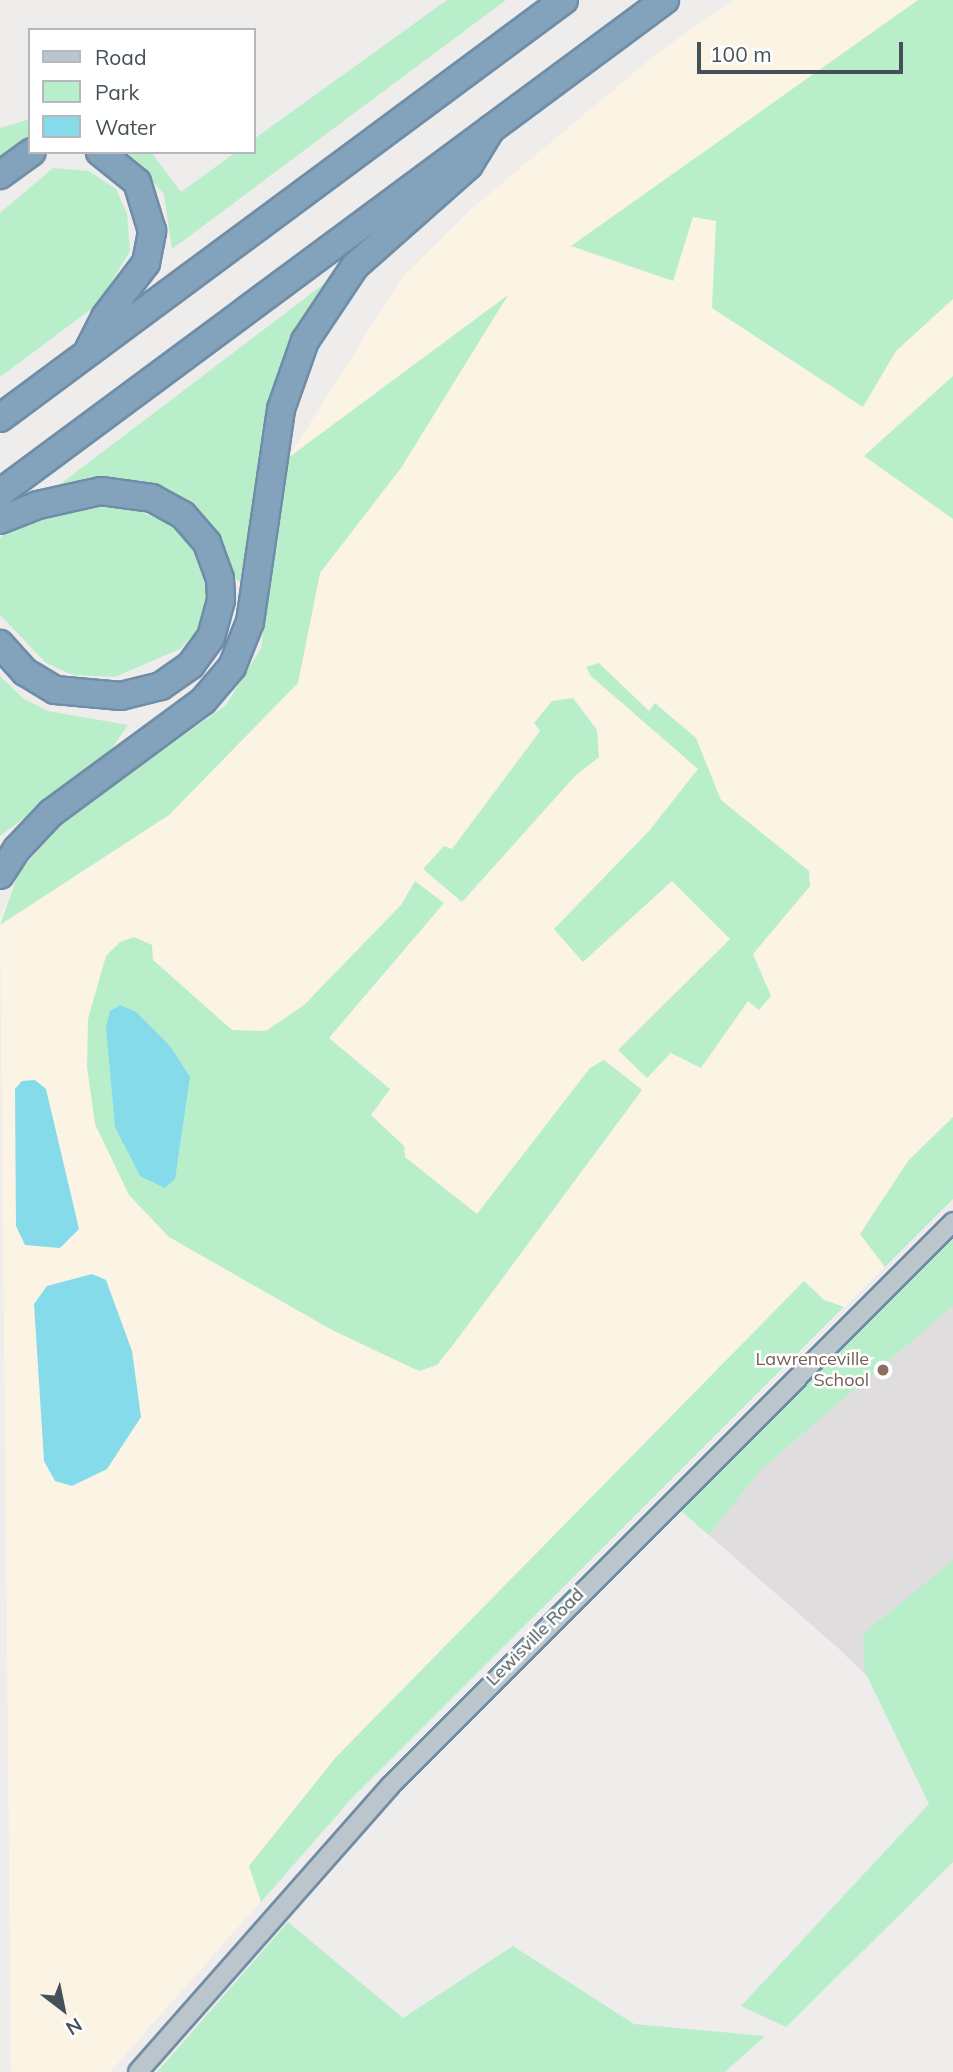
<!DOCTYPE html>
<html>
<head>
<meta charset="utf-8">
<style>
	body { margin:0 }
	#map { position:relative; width:953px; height:2072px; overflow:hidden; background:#efecec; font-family:Mulish,sans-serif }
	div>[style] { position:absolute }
	.commercial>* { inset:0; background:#fbf3e4 }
	.education>* { inset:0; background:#e0ddde }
	.green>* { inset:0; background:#b9eecb }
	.water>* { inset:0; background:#86dbeb }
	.roads { filter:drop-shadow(2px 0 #6f8da7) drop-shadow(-2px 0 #6f8da7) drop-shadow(0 2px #6f8da7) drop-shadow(0 -2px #6f8da7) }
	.minor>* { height:18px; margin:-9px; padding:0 9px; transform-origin:9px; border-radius:9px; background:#bac5cc }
	.highway>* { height:26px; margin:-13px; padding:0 13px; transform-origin:13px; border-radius:13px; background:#83a2bc }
	.dots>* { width:19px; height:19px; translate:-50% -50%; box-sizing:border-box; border:4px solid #fff; border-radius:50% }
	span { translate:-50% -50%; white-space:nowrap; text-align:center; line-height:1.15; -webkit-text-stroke:5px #fff; paint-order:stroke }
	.education-label { font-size:18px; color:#785e54 }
	.right { translate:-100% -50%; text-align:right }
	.street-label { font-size:18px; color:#455159 }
	.legend { position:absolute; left:28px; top:28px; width:228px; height:126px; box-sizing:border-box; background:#fff; border:2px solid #b5b9bd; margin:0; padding:9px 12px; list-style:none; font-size:21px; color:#455159 }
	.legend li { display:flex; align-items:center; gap:14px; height:35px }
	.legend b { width:35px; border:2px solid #b5b9bd }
	.north { position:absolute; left:28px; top:1974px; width:70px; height:70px; -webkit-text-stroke:5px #fff; paint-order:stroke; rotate:148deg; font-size:19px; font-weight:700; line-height:28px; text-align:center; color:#455159 }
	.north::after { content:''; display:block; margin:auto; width:24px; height:32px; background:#455159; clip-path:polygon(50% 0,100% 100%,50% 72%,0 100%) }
	.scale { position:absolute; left:697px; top:42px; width:206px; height:32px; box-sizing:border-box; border:4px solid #455159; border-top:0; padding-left:9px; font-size:21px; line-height:24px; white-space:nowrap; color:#455159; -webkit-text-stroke:5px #fff; paint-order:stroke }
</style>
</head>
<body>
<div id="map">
	<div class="commercial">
		<div style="clip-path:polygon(734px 0,953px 0,953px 1199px,353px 1797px,110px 2072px,11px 2072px,0 919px,18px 874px,60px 824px,226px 705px,261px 648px,288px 458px,403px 276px,477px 204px,660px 51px)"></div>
	</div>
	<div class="education">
		<div style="clip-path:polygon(953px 1237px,953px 1760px,838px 1648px,672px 1503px)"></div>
	</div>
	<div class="green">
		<div style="clip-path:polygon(447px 0,506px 0,172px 249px,164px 194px,125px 152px,151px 152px,181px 192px,236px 152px,254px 152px,254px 139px)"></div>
		<div style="clip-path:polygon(918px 0,953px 0,953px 299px,896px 351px,863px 407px,712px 308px,716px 221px,693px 217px,673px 281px,571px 246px)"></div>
		<div style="clip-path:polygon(30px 119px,30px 136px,0 156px,0 128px)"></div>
		<div style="clip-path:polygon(53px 168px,89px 171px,116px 189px,127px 214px,130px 251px,98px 304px,0 377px,0 213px)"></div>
		<div style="clip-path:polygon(329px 280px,279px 372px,242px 583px,231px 576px,223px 547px,205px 518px,179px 497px,120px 480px,59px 485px)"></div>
		<div style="clip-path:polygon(508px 295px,401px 468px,320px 573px,298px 683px,169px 815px,0 925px,18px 874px,60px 824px,226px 705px,261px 648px,288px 458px)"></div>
		<div style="clip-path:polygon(953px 376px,953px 519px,864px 456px)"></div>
		<div style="clip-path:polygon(100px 507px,133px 509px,166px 522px,183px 535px,206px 572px,209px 596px,203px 624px,180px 649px,115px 677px,73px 675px,46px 663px,0 615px,0 538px,20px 520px)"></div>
		<div style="clip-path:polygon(599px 663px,649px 711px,655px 703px,696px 738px,721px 800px,809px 871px,810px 886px,753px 954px,771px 996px,759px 1010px,748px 1001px,701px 1068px,671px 1053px,647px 1078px,618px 1050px,730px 939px,672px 881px,583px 962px,554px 929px,649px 831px,698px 769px,591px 676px,586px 667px)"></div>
		<div style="clip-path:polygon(0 676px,24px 699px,48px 711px,128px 725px,105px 758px,0 836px)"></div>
		<div style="clip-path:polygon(573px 698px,597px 730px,599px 757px,575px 776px,462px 902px,423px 869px,444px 846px,452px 849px,540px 731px,534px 723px,552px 701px)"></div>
		<div style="clip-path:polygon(415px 881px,444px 903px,329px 1038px,390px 1089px,371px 1115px,404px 1146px,405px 1157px,477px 1214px,590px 1068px,604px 1060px,642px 1090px,453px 1345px,437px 1365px,419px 1371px,332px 1330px,169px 1237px,129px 1195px,95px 1124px,87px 1067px,88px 1019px,106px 956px,120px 942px,134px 937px,152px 945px,153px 960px,232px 1030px,266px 1031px,304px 1005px,401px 905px)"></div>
		<div style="clip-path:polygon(953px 1117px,953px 1199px,885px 1267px,860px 1234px,908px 1161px)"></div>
		<div style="clip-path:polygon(953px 1237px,953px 1306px,761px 1469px,709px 1535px,672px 1503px)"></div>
		<div style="clip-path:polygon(804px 1281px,824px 1300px,844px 1307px,353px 1797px,261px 1902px,249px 1866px,336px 1757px)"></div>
		<div style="clip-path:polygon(953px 1560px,953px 1862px,786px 2027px,741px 2006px,929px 1804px,865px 1672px,863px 1634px)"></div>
		<div style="clip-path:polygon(288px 1922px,403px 2018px,513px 1946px,634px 2024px,765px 2036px,725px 2072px,157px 2072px)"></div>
	</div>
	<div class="water">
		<div style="clip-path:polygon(120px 1005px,136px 1012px,170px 1046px,190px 1077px,175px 1179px,165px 1188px,140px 1176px,115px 1127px,106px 1027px,110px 1011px)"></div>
		<div style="clip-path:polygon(35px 1080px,46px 1089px,79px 1229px,60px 1248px,25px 1245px,16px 1226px,15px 1089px,22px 1081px)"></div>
		<div style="clip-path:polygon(92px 1274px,106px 1280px,132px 1351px,141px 1417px,107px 1469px,72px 1486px,55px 1481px,44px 1461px,34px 1304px,47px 1286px)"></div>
	</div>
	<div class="roads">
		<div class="minor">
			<div style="left:138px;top:2072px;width:381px;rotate:-48.6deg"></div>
			<div style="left:390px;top:1786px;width:797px;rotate:-45.05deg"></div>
		</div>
		<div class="highway">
			<div style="left:0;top:175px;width:39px;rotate:-36deg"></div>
			<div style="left:89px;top:349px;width:36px;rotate:-63deg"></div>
			<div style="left:105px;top:317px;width:68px;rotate:-52.8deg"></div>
			<div style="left:146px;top:263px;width:33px;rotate:-79deg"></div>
			<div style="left:152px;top:231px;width:51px;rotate:-107deg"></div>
			<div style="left:137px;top:182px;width:48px;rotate:-141deg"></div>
			<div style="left:0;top:418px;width:702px;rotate:-36.54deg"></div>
			<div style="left:0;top:493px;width:828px;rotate:-36.55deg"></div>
			<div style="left:0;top:520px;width:41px;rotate:-21.5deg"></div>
			<div style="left:38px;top:505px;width:65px;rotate:-12.5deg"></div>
			<div style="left:101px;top:491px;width:51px;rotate:7.8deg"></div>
			<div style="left:152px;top:498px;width:35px;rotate:29deg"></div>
			<div style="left:183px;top:515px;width:37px;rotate:49deg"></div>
			<div style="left:207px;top:543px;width:38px;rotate:70deg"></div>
			<div style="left:220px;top:579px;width:21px;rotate:87deg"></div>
			<div style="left:221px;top:600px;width:38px;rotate:105deg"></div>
			<div style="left:211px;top:637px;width:34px;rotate:126deg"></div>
			<div style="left:191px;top:665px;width:37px;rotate:145deg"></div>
			<div style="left:161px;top:686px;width:41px;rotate:166deg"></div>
			<div style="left:121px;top:696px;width:66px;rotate:-174.8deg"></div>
			<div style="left:55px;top:690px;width:35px;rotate:-149deg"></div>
			<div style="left:25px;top:672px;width:38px;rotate:-132deg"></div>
			<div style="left:0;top:875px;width:31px;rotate:-57deg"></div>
			<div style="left:17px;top:849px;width:50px;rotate:-46.6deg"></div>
			<div style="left:51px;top:813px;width:189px;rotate:-36.4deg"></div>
			<div style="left:203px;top:701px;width:45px;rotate:-49.5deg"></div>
			<div style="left:232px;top:667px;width:48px;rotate:-68.2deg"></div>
			<div style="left:250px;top:622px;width:215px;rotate:-81.7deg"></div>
			<div style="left:281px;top:409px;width:72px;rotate:-70.6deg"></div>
			<div style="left:305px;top:341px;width:90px;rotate:-56.3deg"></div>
			<div style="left:355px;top:266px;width:152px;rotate:-41.5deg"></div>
			<div style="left:469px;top:165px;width:42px;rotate:-58.6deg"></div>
		</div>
	</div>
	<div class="dots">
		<div style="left:883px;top:1370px;background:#8d6e63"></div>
	</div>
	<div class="education-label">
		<span class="right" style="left:869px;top:1370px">Lawrenceville<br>School</span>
	</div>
	<div class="street-label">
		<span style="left:535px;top:1637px;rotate:-45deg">Lewisville Road</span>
	</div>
	<ul class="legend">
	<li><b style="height:9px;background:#bac5cc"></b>Road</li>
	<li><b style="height:19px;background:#b9eecb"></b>Park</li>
	<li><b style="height:19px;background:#86dbeb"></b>Water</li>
	</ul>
	<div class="north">N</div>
	<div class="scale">100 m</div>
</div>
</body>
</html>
